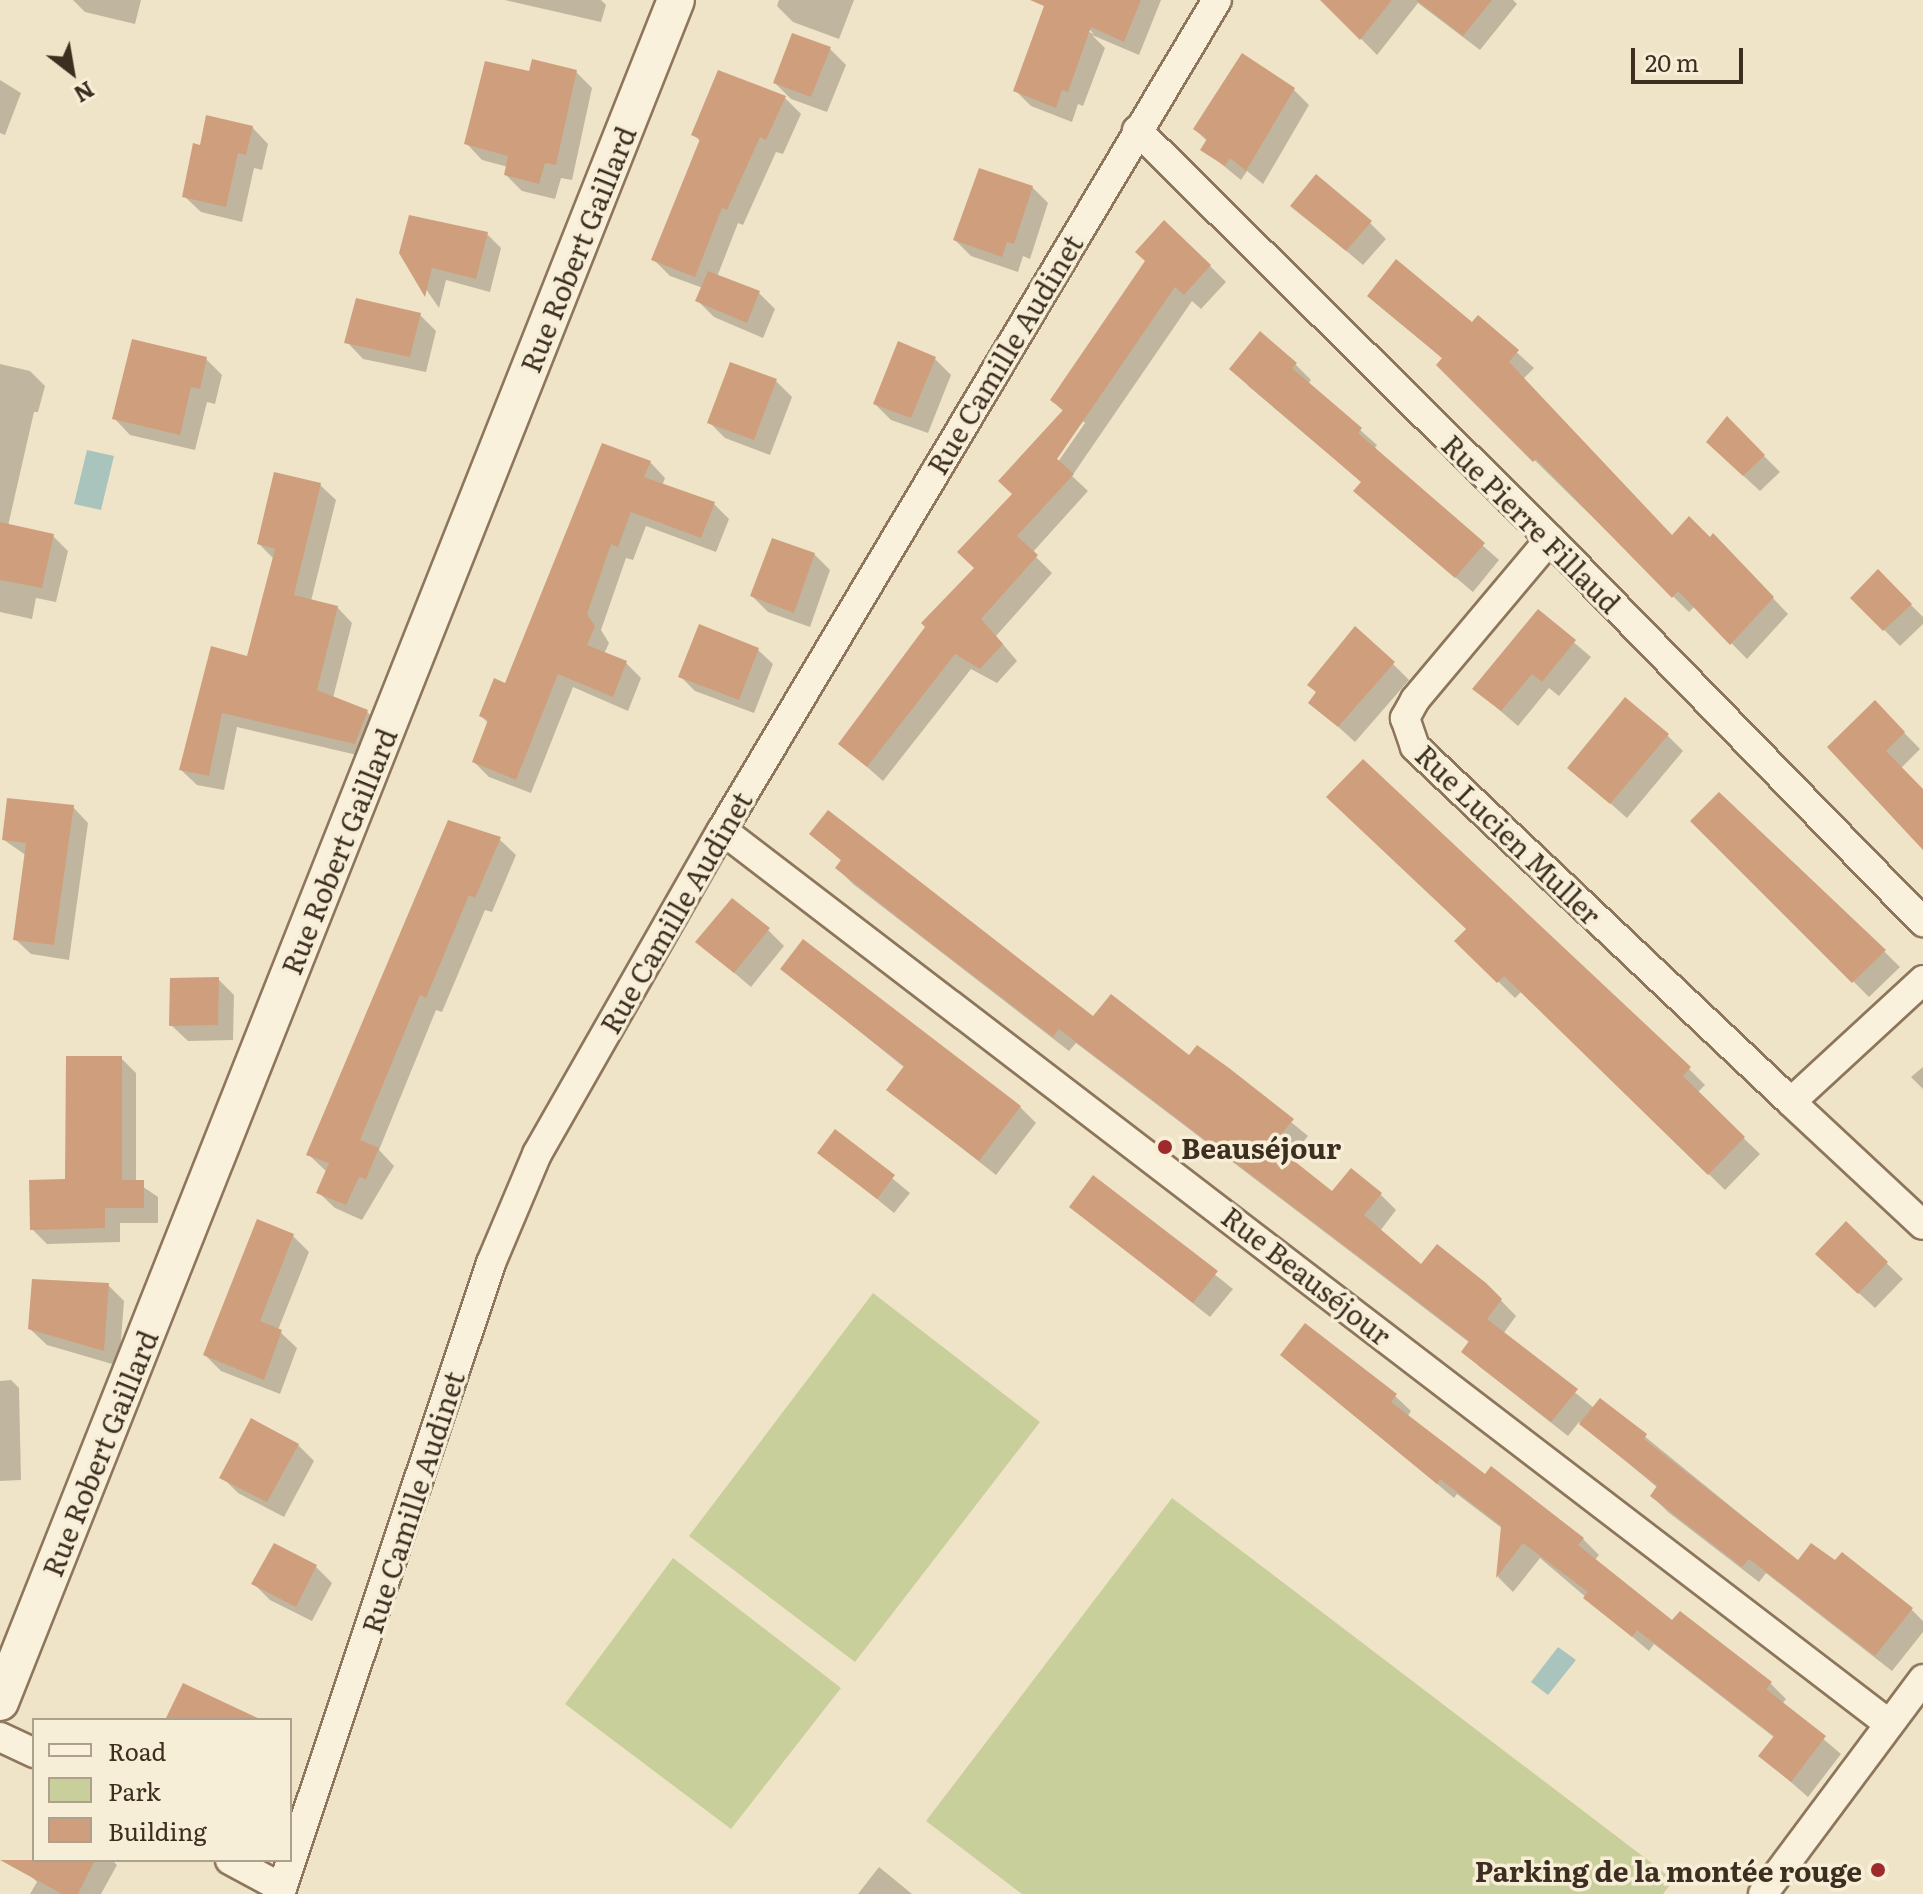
<!DOCTYPE html>
<html>
<head>
<meta charset="utf-8">
<style>
	body { margin:0 }
	#map { position:relative; width:1923px; height:1894px; overflow:hidden; background:#f0e4c8; font-family:Literata,serif }
	div>[style] { position:absolute }
	.green>* { inset:0; background:#c9cf9b }
	.water>* { inset:0; background:#a9c4bc }
	.shadow>* { inset:0; background:#0003 }
	.building>* { inset:0; background:#cf9f7d }
	.roads { filter:drop-shadow(2px 0 #8d765c) drop-shadow(-2px 0 #8d765c) drop-shadow(0 2px #8d765c) drop-shadow(0 -2px #8d765c) }
	.minor>* { height:28px; margin:-14px; padding:0 14px; transform-origin:14px; border-radius:14px; background:#faf1dc }
	.tertiary>* { height:36px; margin:-18px; padding:0 18px; transform-origin:18px; border-radius:18px; background:#faf1dc }
	.dots>* { width:22px; height:22px; translate:-50% -50%; box-sizing:border-box; border:4px solid #f7eed8; border-radius:50% }
	span { translate:-50% -50%; white-space:nowrap; text-align:center; line-height:1.15; -webkit-text-stroke:7px #f7eed8; paint-order:stroke }
	.street-label { font-size:28px; color:#3d2e20 }
	.poi-label { font-size:28px; color:#3d2e20; font-weight:700 }
	.left { translate:0 -50%; text-align:left }
	.right { translate:-100% -50%; text-align:right }
	.legend { position:absolute; left:32px; top:1718px; width:260px; height:144px; box-sizing:border-box; background:#f7eed8; border:2px solid #ada18e; margin:0; padding:10px 14px; list-style:none; font-size:24px; color:#3d2e20 }
	.legend li { display:flex; align-items:center; gap:16px; height:40px }
	.legend b { width:40px; border:2px solid #ada18e }
	.north { position:absolute; left:32px; top:32px; width:80px; height:80px; -webkit-text-stroke:6px #f7eed8; paint-order:stroke; rotate:149deg; font-size:22px; font-weight:700; line-height:32px; text-align:center; color:#3d2e20 }
	.north::after { content:''; display:block; margin:auto; width:28px; height:36px; background:#3d2e20; clip-path:polygon(50% 0,100% 100%,50% 72%,0 100%) }
	.scale { position:absolute; left:1631px; top:48px; width:112px; height:36px; box-sizing:border-box; border:4px solid #3d2e20; border-top:0; padding-left:10px; font-size:24px; line-height:28px; white-space:nowrap; color:#3d2e20; -webkit-text-stroke:6px #f7eed8; paint-order:stroke }
</style>
</head>
<body>
<div id="map">
	<div class="green">
		<div style="clip-path:polygon(873px 1293px,1040px 1422px,855px 1662px,689px 1536px)"></div>
		<div style="clip-path:polygon(1172px 1498px,1674px 1880px,1663px 1894px,1022px 1894px,926px 1821px)"></div>
		<div style="clip-path:polygon(673px 1558px,841px 1688px,731px 1829px,565px 1704px)"></div>
	</div>
	<div class="water">
		<div style="clip-path:polygon(87px 450px,114px 456px,101px 510px,74px 504px)"></div>
		<div style="clip-path:polygon(1558px 1647px,1576px 1660px,1548px 1695px,1531px 1682px)"></div>
	</div>
	<div class="shadow">
		<div style="clip-path:polygon(73px 0,141px 0,135px 24px,85px 12px)"></div>
		<div style="clip-path:polygon(505px 0,601px 0,606px 5px,601px 22px)"></div>
		<div style="clip-path:polygon(779px 0,854px 0,839px 39px,793px 22px,777px 6px)"></div>
		<div style="clip-path:polygon(1090px 0,1161px 0,1139px 55px,1092px 35px,1105px 48px,1083px 106px,1078px 104px,1072px 122px,1031px 106px,1015px 90px,1043px 14px,1094px 34px,1081px 21px)"></div>
		<div style="clip-path:polygon(1339px 0,1513px 0,1517px 4px,1480px 50px,1418px 3px,1377px 55px,1332px 9px)"></div>
		<div style="clip-path:polygon(830px 49px,846px 65px,827px 112px,791px 99px,775px 83px)"></div>
		<div style="clip-path:polygon(576px 72px,592px 88px,572px 180px,561px 178px,555px 199px,522px 191px,506px 175px,508px 167px,482px 160px,466px 143px,531px 73px)"></div>
		<div style="clip-path:polygon(0 80px,21px 93px,5px 135px,0 133px)"></div>
		<div style="clip-path:polygon(1294px 90px,1309px 105px,1263px 184px,1247px 171px,1241px 180px,1203px 149px,1208px 142px,1195px 129px)"></div>
		<div style="clip-path:polygon(785px 98px,801px 114px,783px 154px,776px 152px,743px 225px,738px 223px,717px 277px,759px 293px,775px 309px,763px 338px,714px 317px,698px 301px,703px 288px,670px 276px,654px 260px,701px 142px,694px 135px)"></div>
		<div style="clip-path:polygon(252px 127px,268px 144px,262px 170px,254px 168px,242px 222px,201px 212px,184px 196px,201px 148px)"></div>
		<div style="clip-path:polygon(1032px 187px,1048px 203px,1030px 259px,1023px 256px,1018px 272px,971px 256px,955px 240px)"></div>
		<div style="clip-path:polygon(1293px 206px,1370px 223px,1386px 239px,1363px 265px)"></div>
		<div style="clip-path:polygon(487px 234px,501px 248px,490px 292px,446px 280px,439px 308px,401px 253px)"></div>
		<div style="clip-path:polygon(evenodd,1147px 261px,1210px 266px,1226px 282px,1201px 309px,1192px 301px,1072px 476px,1088px 491px,1032px 553px,1052px 573px,996px 636px,1017px 661px,997px 683px,971px 669px,883px 781px,841px 744px,976px 568px,1064px 412px,1052px 400px,1147px 261px,1083px 421px,1085px 423px,1053px 469px,1050px 467px,1083px 421px)"></div>
		<div style="clip-path:polygon(1370px 296px,1472px 325px,1479px 318px,1534px 368px,1523px 379px,1672px 538px,1710px 540px,1729px 552px,1788px 614px,1747px 659px,1695px 606px,1689px 612px,1438px 365px,1443px 359px)"></div>
		<div style="clip-path:polygon(420px 315px,436px 331px,426px 372px,363px 359px,347px 342px)"></div>
		<div style="clip-path:polygon(206px 359px,222px 375px,215px 404px,207px 402px,195px 450px,130px 435px,114px 418px)"></div>
		<div style="clip-path:polygon(935px 359px,951px 375px,928px 433px,891px 420px,875px 404px)"></div>
		<div style="clip-path:polygon(0 364px,30px 371px,45px 386px,38px 412px,34px 412px,8px 526px,53px 536px,68px 551px,56px 602px,36px 598px,32px 619px,0 612px)"></div>
		<div style="clip-path:polygon(1295px 364px,1311px 380px,1308px 384px,1377px 445px,1374px 449px,1499px 560px,1473px 592px,1372px 507px,1363px 483px,1247px 385px)"></div>
		<div style="clip-path:polygon(776px 381px,792px 397px,770px 455px,725px 438px,709px 422px)"></div>
		<div style="clip-path:polygon(1727px 419px,1780px 472px,1760px 491px,1724px 458px)"></div>
		<div style="clip-path:polygon(650px 462px,665px 478px,662px 486px,714px 504px,729px 519px,716px 552px,646px 526px,633px 560px,626px 558px,601px 630px,609px 643px,604px 654px,626px 663px,641px 678px,628px 711px,573px 687px,531px 793px,489px 777px,474px 762px,489px 724px,481px 716px,507px 685px)"></div>
		<div style="clip-path:polygon(320px 485px,336px 500px,311px 601px,337px 607px,352px 623px,333px 698px,367px 712px,383px 727px,370px 758px,237px 727px,224px 790px,197px 785px,181px 770px,248px 658px,275px 560px,259px 544px)"></div>
		<div style="clip-path:polygon(814px 554px,830px 570px,810px 627px,768px 612px,752px 596px)"></div>
		<div style="clip-path:polygon(1878px 572px,1923px 617px,1923px 624px,1900px 646px,1853px 598px)"></div>
		<div style="clip-path:polygon(1538px 612px,1591px 657px,1559px 696px,1549px 688px,1518px 726px,1475px 689px)"></div>
		<div style="clip-path:polygon(758px 650px,773px 664px,754px 713px,695px 691px,681px 677px)"></div>
		<div style="clip-path:polygon(1393px 664px,1409px 680px,1355px 742px,1311px 702px)"></div>
		<div style="clip-path:polygon(1875px 703px,1920px 749px,1901px 768px,1923px 791px,1923px 847px,1830px 747px)"></div>
		<div style="clip-path:polygon(1667px 735px,1683px 751px,1627px 818px,1570px 768px)"></div>
		<div style="clip-path:polygon(73px 807px,88px 823px,69px 960px,31px 954px,15px 939px,27px 856px,4px 840px)"></div>
		<div style="clip-path:polygon(1693px 821px,1792px 869px,1796px 865px,1900px 967px,1869px 997px)"></div>
		<div style="clip-path:polygon(449px 823px,499px 839px,516px 855px,492px 912px,485px 910px,442px 1012px,436px 1010px,379px 1150px,394px 1166px,362px 1220px,335px 1208px,318px 1192px,327px 1172px,308px 1154px)"></div>
		<div style="clip-path:polygon(812px 834px,1093px 1019px,1228px 1070px,1308px 1136px,1289px 1159px,1332px 1194px,1380px 1194px,1396px 1210px,1380px 1231px,1422px 1267px,1485px 1284px,1516px 1316px,1503px 1334px,1594px 1408px,1600px 1400px,1799px 1562px,1835px 1563px,1842px 1554px,1912px 1610px,1923px 1621px,1923px 1632px,1892px 1671px,1766px 1573px,1759px 1582px,1668px 1512px,1652px 1496px,1658px 1488px,1579px 1422px,1568px 1436px,1480px 1367px,1464px 1351px,1470px 1343px,1393px 1284px,1076px 1043px,1069px 1051px,853px 884px,837px 868px,843px 862px)"></div>
		<div style="clip-path:polygon(768px 930px,784px 946px,751px 987px,698px 942px)"></div>
		<div style="clip-path:polygon(1457px 941px,1689px 1069px,1705px 1085px,1697px 1093px,1760px 1154px,1725px 1190px,1522px 991px,1515px 998px)"></div>
		<div style="clip-path:polygon(782px 969px,1020px 1107px,1036px 1123px,996px 1175px,888px 1090px,905px 1068px)"></div>
		<div style="clip-path:polygon(218px 979px,234px 995px,233px 1040px,188px 1041px,171px 1025px)"></div>
		<div style="clip-path:polygon(121px 1058px,136px 1073px,136px 1182px,158px 1197px,158px 1223px,120px 1223px,120px 1242px,47px 1244px,32px 1229px,67px 1181px)"></div>
		<div style="clip-path:polygon(1923px 1067px,1923px 1089px,1911px 1077px)"></div>
		<div style="clip-path:polygon(836px 1132px,910px 1193px,894px 1213px,820px 1152px)"></div>
		<div style="clip-path:polygon(1094px 1178px,1233px 1289px,1210px 1317px,1072px 1207px)"></div>
		<div style="clip-path:polygon(1846px 1224px,1903px 1279px,1875px 1308px,1834px 1270px)"></div>
		<div style="clip-path:polygon(293px 1236px,309px 1252px,278px 1330px,297px 1348px,280px 1394px,221px 1371px,205px 1355px)"></div>
		<div style="clip-path:polygon(108px 1285px,124px 1301px,119px 1366px,47px 1345px,30px 1329px)"></div>
		<div style="clip-path:polygon(1282px 1355px,1395px 1396px,1411px 1411px,1407px 1417px,1485px 1477px,1583px 1539px,1599px 1555px,1594px 1561px,1673px 1623px,1770px 1683px,1786px 1699px,1782px 1704px,1841px 1754px,1808px 1797px,1761px 1756px,1775px 1738px,1654px 1644px,1649px 1651px,1540px 1558px,1513px 1592px,1498px 1577px,1503px 1529px,1457px 1494px,1454px 1498px)"></div>
		<div style="clip-path:polygon(11px 1380px,19px 1388px,21px 1480px,0 1481px,0 1381px)"></div>
		<div style="clip-path:polygon(298px 1445px,314px 1461px,284px 1517px,238px 1493px,222px 1477px)"></div>
		<div style="clip-path:polygon(316px 1567px,332px 1583px,312px 1621px,270px 1600px,254px 1584px)"></div>
		<div style="clip-path:polygon(38px 1860px,112px 1860px,117px 1865px,101px 1894px,30px 1894px,37px 1882px,30px 1875px)"></div>
		<div style="clip-path:polygon(879px 1867px,912px 1894px,858px 1894px)"></div>
	</div>
	<div class="building">
		<div style="clip-path:polygon(1030px 0,1141px 0,1124px 42px,1091px 27px,1068px 92px,1062px 90px,1056px 108px,1013px 91px,1044px 6px)"></div>
		<div style="clip-path:polygon(1320px 0,1392px 0,1360px 40px)"></div>
		<div style="clip-path:polygon(1416px 0,1492px 0,1463px 36px)"></div>
		<div style="clip-path:polygon(792px 33px,831px 47px,811px 97px,773px 83px)"></div>
		<div style="clip-path:polygon(1242px 53px,1295px 88px,1246px 171px,1230px 158px,1225px 166px,1200px 150px,1207px 139px,1193px 129px)"></div>
		<div style="clip-path:polygon(532px 59px,577px 70px,556px 165px,545px 163px,539px 184px,504px 175px,508px 156px,464px 144px,485px 61px,529px 71px)"></div>
		<div style="clip-path:polygon(718px 70px,786px 96px,766px 140px,760px 137px,727px 210px,722px 208px,695px 277px,651px 260px,700px 139px,691px 135px)"></div>
		<div style="clip-path:polygon(206px 115px,253px 126px,246px 155px,238px 153px,226px 207px,182px 197px,193px 143px,200px 145px)"></div>
		<div style="clip-path:polygon(979px 168px,1033px 186px,1014px 244px,1007px 242px,1002px 257px,953px 240px)"></div>
		<div style="clip-path:polygon(1316px 174px,1372px 221px,1346px 251px,1290px 206px)"></div>
		<div style="clip-path:polygon(409px 215px,488px 232px,476px 279px,432px 268px,425px 297px,399px 253px)"></div>
		<div style="clip-path:polygon(1164px 220px,1211px 265px,1184px 295px,1175px 287px,1057px 459px,1074px 474px,1017px 536px,1038px 555px,981px 619px,1003px 644px,980px 669px,955px 654px,867px 767px,838px 744px,925px 627px,921px 623px,974px 568px,957px 552px,1012px 494px,998px 481px,1063px 410px,1050px 400px,1145px 261px,1135px 252px)"></div>
		<div style="clip-path:polygon(1396px 259px,1472px 322px,1478px 315px,1519px 350px,1509px 362px,1672px 535px,1689px 516px,1710px 537px,1713px 533px,1774px 597px,1730px 645px,1678px 591px,1672px 598px,1536px 459px,1533px 462px,1436px 365px,1442px 358px,1367px 296px)"></div>
		<div style="clip-path:polygon(708px 271px,760px 291px,747px 323px,695px 301px)"></div>
		<div style="clip-path:polygon(356px 298px,421px 313px,410px 357px,344px 343px)"></div>
		<div style="clip-path:polygon(1260px 331px,1297px 363px,1292px 368px,1362px 428px,1358px 433px,1485px 543px,1455px 578px,1353px 491px,1361px 482px,1229px 369px)"></div>
		<div style="clip-path:polygon(132px 339px,207px 357px,200px 389px,191px 387px,180px 435px,112px 419px)"></div>
		<div style="clip-path:polygon(898px 341px,936px 357px,911px 418px,873px 404px)"></div>
		<div style="clip-path:polygon(730px 362px,777px 379px,754px 440px,707px 423px)"></div>
		<div style="clip-path:polygon(1727px 416px,1765px 455px,1743px 476px,1706px 442px)"></div>
		<div style="clip-path:polygon(602px 443px,651px 461px,644px 477px,715px 502px,701px 538px,631px 512px,618px 547px,611px 544px,587px 614px,595px 626px,587px 645px,627px 661px,613px 697px,558px 674px,516px 780px,472px 762px,488px 720px,479px 716px,494px 678px,505px 683px)"></div>
		<div style="clip-path:polygon(274px 472px,321px 483px,294px 595px,338px 606px,317px 690px,368px 710px,355px 744px,222px 713px,209px 776px,179px 770px,211px 646px,247px 656px,275px 549px,257px 544px)"></div>
		<div style="clip-path:polygon(0 522px,54px 534px,42px 588px,0 580px)"></div>
		<div style="clip-path:polygon(772px 538px,815px 553px,794px 613px,750px 596px)"></div>
		<div style="clip-path:polygon(1878px 569px,1912px 604px,1883px 631px,1850px 598px)"></div>
		<div style="clip-path:polygon(1538px 609px,1576px 640px,1542px 682px,1532px 674px,1501px 711px,1472px 689px)"></div>
		<div style="clip-path:polygon(699px 624px,759px 648px,739px 700px,678px 677px)"></div>
		<div style="clip-path:polygon(1355px 626px,1395px 662px,1338px 727px,1308px 703px,1316px 692px,1307px 685px)"></div>
		<div style="clip-path:polygon(1625px 697px,1669px 734px,1610px 804px,1567px 768px)"></div>
		<div style="clip-path:polygon(1875px 700px,1905px 732px,1886px 751px,1923px 789px,1923px 850px,1827px 747px)"></div>
		<div style="clip-path:polygon(1363px 759px,1691px 1067px,1683px 1076px,1745px 1137px,1708px 1175px,1504px 976px,1497px 983px,1454px 941px,1466px 929px,1326px 797px)"></div>
		<div style="clip-path:polygon(1719px 792px,1886px 950px,1852px 983px,1690px 821px)"></div>
		<div style="clip-path:polygon(7px 798px,74px 805px,54px 945px,13px 940px,26px 843px,2px 840px)"></div>
		<div style="clip-path:polygon(828px 810px,1093px 1016px,1111px 994px,1189px 1055px,1197px 1045px,1229px 1068px,1294px 1119px,1273px 1144px,1332px 1191px,1351px 1168px,1382px 1193px,1364px 1215px,1421px 1264px,1437px 1244px,1486px 1283px,1502px 1299px,1487px 1319px,1578px 1389px,1551px 1422px,1461px 1352px,1469px 1341px,1375px 1269px,1059px 1029px,1053px 1037px,928px 941px,835px 868px,841px 860px,809px 834px)"></div>
		<div style="clip-path:polygon(448px 820px,501px 837px,475px 898px,469px 895px,426px 998px,420px 995px,360px 1140px,379px 1148px,366px 1179px,359px 1177px,346px 1205px,316px 1193px,329px 1163px,306px 1155px)"></div>
		<div style="clip-path:polygon(732px 898px,770px 928px,734px 973px,695px 942px)"></div>
		<div style="clip-path:polygon(803px 939px,1021px 1106px,979px 1161px,886px 1090px,904px 1066px,780px 969px)"></div>
		<div style="clip-path:polygon(219px 977px,218px 1025px,169px 1026px,170px 978px)"></div>
		<div style="clip-path:polygon(66px 1056px,122px 1056px,122px 1180px,144px 1180px,144px 1208px,105px 1208px,105px 1228px,30px 1230px,29px 1180px,65px 1179px)"></div>
		<div style="clip-path:polygon(835px 1129px,895px 1175px,877px 1199px,817px 1153px)"></div>
		<div style="clip-path:polygon(1093px 1175px,1218px 1271px,1193px 1303px,1069px 1207px)"></div>
		<div style="clip-path:polygon(257px 1219px,294px 1234px,260px 1321px,282px 1330px,264px 1380px,203px 1355px)"></div>
		<div style="clip-path:polygon(1846px 1221px,1888px 1262px,1858px 1294px,1815px 1254px)"></div>
		<div style="clip-path:polygon(32px 1279px,109px 1283px,104px 1351px,28px 1329px)"></div>
		<div style="clip-path:polygon(1305px 1323px,1397px 1394px,1391px 1402px,1485px 1474px,1491px 1466px,1584px 1538px,1578px 1545px,1672px 1620px,1680px 1611px,1772px 1682px,1766px 1689px,1826px 1736px,1791px 1782px,1758px 1756px,1774px 1736px,1637px 1630px,1632px 1637px,1583px 1598px,1588px 1592px,1523px 1543px,1496px 1578px,1501px 1526px,1440px 1479px,1437px 1484px,1280px 1355px)"></div>
		<div style="clip-path:polygon(1600px 1398px,1647px 1434px,1644px 1439px,1798px 1560px,1811px 1543px,1835px 1560px,1842px 1552px,1913px 1608px,1875px 1656px,1749px 1559px,1742px 1567px,1650px 1496px,1657px 1486px,1579px 1424px)"></div>
		<div style="clip-path:polygon(251px 1418px,299px 1444px,267px 1502px,219px 1478px)"></div>
		<div style="clip-path:polygon(274px 1543px,317px 1565px,296px 1607px,251px 1584px)"></div>
		<div style="clip-path:polygon(183px 1683px,262px 1720px,165px 1720px)"></div>
		<div style="clip-path:polygon(0 1860px,95px 1860px,78px 1894px,62px 1894px)"></div>
	</div>
	<div class="roads">
		<div class="minor">
			<div style="left:1137px;top:130px;width:581px;rotate:44.72deg"></div>
			<div style="left:1550px;top:539px;width:535px;rotate:45.76deg"></div>
			<div style="left:1550px;top:539px;width:210px;rotate:130deg"></div>
			<div style="left:1415px;top:700px;width:21px;rotate:119deg"></div>
			<div style="left:1405px;top:718px;width:31px;rotate:71deg"></div>
			<div style="left:1415px;top:747px;width:517px;rotate:43.35deg"></div>
			<div style="left:1791px;top:1102px;width:180px;rotate:-42.7deg"></div>
			<div style="left:722px;top:830px;width:1470px;rotate:37.45deg"></div>
			<div style="left:1791px;top:1102px;width:180px;rotate:43deg"></div>
			<div style="left:0;top:1737px;width:38px;rotate:25deg"></div>
			<div style="left:230px;top:1860px;width:59px;rotate:28.3deg"></div>
			<div style="left:280px;top:1894px;width:665px;rotate:-71.51deg"></div>
			<div style="left:491px;top:1263px;width:118px;rotate:-67.1deg"></div>
			<div style="left:537px;top:1154px;width:373px;rotate:-60.3deg"></div>
			<div style="left:722px;top:830px;width:966px;rotate:-59.19deg"></div>
			<div style="left:1763px;top:1894px;width:268px;rotate:-53.3deg"></div>
		</div>
		<div class="tertiary">
			<div style="left:0;top:1702px;width:1831px;rotate:-68.34deg"></div>
		</div>
	</div>
	<div class="dots">
		<div style="left:1165px;top:1147px;background:#9e2a2b"></div>
		<div style="left:1878px;top:1870px;background:#9e2a2b"></div>
	</div>
	<div class="street-label">
		<span style="left:577px;top:249px;rotate:-68deg">Rue Robert Gaillard</span>
		<span style="left:1004px;top:354px;rotate:-59deg">Rue Camille Audinet</span>
		<span style="left:1532px;top:523px;rotate:45deg">Rue Pierre Fillaud</span>
		<span style="left:1509px;top:834px;rotate:44deg">Rue Lucien Muller</span>
		<span style="left:338px;top:851px;rotate:-68deg">Rue Robert Gaillard</span>
		<span style="left:675px;top:912px;rotate:-60deg">Rue Camille Audinet</span>
		<span style="left:1307px;top:1275px;rotate:38deg">Rue Beauséjour</span>
		<span style="left:99px;top:1453px;rotate:-68deg">Rue Robert Gaillard</span>
		<span style="left:412px;top:1502px;rotate:-72deg">Rue Camille Audinet</span>
	</div>
	<div class="poi-label">
		<span class="left" style="left:1181px;top:1147px">Beauséjour</span>
		<span class="right" style="left:1862px;top:1870px">Parking de la montée rouge</span>
	</div>
	<ul class="legend">
	<li><b style="height:10px;background:#faf1dc"></b>Road</li>
	<li><b style="height:22px;background:#c9cf9b"></b>Park</li>
	<li><b style="height:22px;background:#cf9f7d"></b>Building</li>
	</ul>
	<div class="north">N</div>
	<div class="scale">20 m</div>
</div>
</body>
</html>
